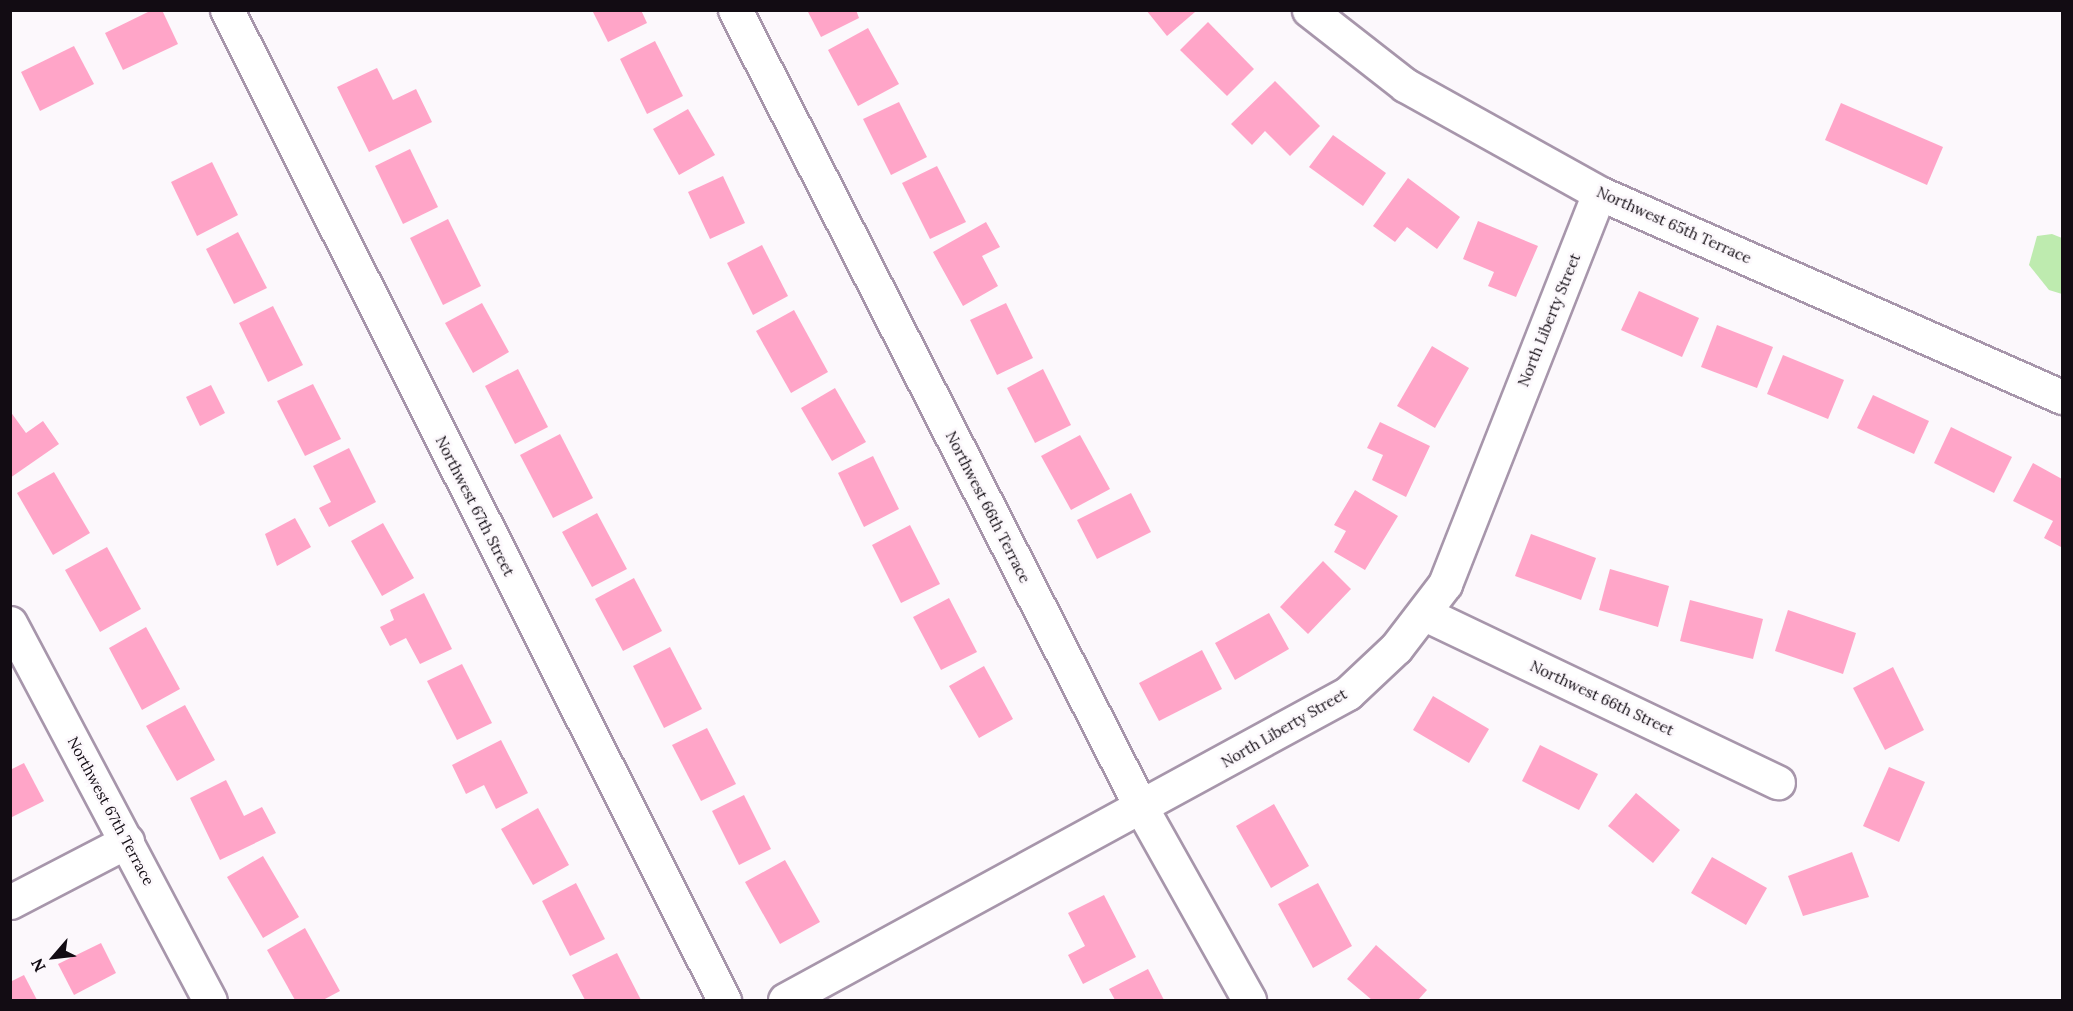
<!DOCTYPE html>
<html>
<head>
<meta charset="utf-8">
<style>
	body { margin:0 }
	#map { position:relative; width:2073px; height:1011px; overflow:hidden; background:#fcf8fc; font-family:Lora,serif }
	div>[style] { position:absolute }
	.green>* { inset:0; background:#beebaf }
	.building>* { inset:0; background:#ffa5c8 }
	.roads { filter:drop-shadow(2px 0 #a796ab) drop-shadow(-2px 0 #a796ab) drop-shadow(0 2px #a796ab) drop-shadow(0 -2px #a796ab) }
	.minor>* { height:33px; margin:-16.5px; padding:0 16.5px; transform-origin:16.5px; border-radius:16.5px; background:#fff }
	span { translate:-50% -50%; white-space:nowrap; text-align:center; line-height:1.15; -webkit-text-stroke:5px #fcf8fc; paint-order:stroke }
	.street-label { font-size:15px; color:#120c13 }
	.frame { position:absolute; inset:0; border:12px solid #120c13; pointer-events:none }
	.north { position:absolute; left:24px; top:927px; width:60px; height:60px; -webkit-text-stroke:4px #fcf8fc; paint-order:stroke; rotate:242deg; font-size:16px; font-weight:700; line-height:24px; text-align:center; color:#120c13 }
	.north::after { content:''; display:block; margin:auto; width:21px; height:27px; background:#120c13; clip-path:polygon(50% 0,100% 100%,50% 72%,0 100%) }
</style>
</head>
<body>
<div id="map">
	<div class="green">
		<div style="clip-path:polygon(2052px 234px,2062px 238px,2062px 294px,2049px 290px,2029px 265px,2037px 236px)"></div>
	</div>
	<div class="building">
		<div style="clip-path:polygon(152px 10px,162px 10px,178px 44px,123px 70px,105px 33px)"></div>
		<div style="clip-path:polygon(592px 10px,641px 10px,647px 23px,608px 42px)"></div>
		<div style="clip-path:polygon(807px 10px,856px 10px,859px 18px,821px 37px)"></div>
		<div style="clip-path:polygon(1146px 10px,1194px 10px,1195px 12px,1167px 36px)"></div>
		<div style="clip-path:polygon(1208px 22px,1254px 69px,1227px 96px,1180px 50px)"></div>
		<div style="clip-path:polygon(868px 28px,899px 84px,858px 106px,828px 50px)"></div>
		<div style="clip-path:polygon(655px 41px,683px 96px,647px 114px,620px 59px)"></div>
		<div style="clip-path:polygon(74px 46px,94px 84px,40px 111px,21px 72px)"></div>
		<div style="clip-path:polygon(377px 68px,393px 100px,416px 89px,432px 122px,369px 152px,337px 87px)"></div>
		<div style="clip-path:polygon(1275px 81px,1320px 126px,1290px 156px,1265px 131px,1252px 145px,1231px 124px)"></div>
		<div style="clip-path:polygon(899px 102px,927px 157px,891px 175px,863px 119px)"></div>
		<div style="clip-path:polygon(1841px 103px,1943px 147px,1927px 185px,1825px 140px)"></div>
		<div style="clip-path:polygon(688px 109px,715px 155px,679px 175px,653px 129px)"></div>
		<div style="clip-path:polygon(1333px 135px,1386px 173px,1363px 206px,1309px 167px)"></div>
		<div style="clip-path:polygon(410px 149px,438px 207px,403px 224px,375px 166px)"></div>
		<div style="clip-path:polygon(212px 162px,238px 215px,197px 236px,171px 182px)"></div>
		<div style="clip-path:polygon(937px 166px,966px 222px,930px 239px,902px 183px)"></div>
		<div style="clip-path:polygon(723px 176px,745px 223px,710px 239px,688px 192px)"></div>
		<div style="clip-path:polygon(1408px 178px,1460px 217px,1437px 249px,1407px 227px,1395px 242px,1373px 226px)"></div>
		<div style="clip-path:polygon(448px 219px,481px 286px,443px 305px,410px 238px)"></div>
		<div style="clip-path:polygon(1478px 221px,1538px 246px,1516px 297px,1488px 286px,1494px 272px,1463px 259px)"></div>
		<div style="clip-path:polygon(986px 222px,1000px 247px,982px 256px,998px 286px,963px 306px,933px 252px)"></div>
		<div style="clip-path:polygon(238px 232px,267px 288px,234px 304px,206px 249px)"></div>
		<div style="clip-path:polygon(762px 245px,788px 296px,753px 315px,727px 263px)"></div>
		<div style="clip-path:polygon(1639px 291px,1699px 318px,1682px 357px,1621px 330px)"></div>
		<div style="clip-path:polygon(482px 303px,509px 352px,473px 373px,445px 323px)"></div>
		<div style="clip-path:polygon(1006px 303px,1033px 358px,997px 375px,970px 320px)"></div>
		<div style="clip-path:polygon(273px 306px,303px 365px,268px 382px,239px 323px)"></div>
		<div style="clip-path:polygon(794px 310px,828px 372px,791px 393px,756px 331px)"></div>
		<div style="clip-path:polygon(1717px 325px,1773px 347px,1757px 388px,1701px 367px)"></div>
		<div style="clip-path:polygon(1432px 346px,1469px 368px,1435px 428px,1397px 406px)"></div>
		<div style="clip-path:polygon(1783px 355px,1844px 380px,1828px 419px,1767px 394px)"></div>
		<div style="clip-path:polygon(518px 369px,548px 427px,515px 444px,485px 386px)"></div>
		<div style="clip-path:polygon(1043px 369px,1071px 425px,1035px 443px,1007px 388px)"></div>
		<div style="clip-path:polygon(313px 384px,341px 439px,305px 456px,277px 401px)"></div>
		<div style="clip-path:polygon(211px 385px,225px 413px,200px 426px,186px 397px)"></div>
		<div style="clip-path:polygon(835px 388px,866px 442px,832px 461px,801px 408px)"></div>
		<div style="clip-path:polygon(1873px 395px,1929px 421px,1914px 454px,1857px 428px)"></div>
		<div style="clip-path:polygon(10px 411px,26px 433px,43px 421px,59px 444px,10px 478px)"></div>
		<div style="clip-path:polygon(1380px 422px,1430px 446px,1406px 497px,1372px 480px,1383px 455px,1367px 448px)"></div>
		<div style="clip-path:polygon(1951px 427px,2012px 457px,1994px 493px,1934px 463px)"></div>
		<div style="clip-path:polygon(560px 434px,593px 498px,553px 518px,520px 455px)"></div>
		<div style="clip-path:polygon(1080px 435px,1110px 489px,1071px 510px,1041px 456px)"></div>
		<div style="clip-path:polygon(349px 448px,376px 502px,329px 527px,319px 508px,331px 502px,313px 466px)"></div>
		<div style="clip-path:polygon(873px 456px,899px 509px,864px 527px,838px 473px)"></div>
		<div style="clip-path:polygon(2033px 463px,2062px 479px,2061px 547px,2044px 538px,2053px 521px,2013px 501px)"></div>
		<div style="clip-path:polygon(54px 472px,90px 533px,53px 555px,17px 493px)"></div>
		<div style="clip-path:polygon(1355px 490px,1398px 516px,1365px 570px,1334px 552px,1346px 531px,1334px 525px)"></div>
		<div style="clip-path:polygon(1131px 493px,1151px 532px,1097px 559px,1077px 520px)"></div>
		<div style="clip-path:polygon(597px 513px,627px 569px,592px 587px,562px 532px)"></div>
		<div style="clip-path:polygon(295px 518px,311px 547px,277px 566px,265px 534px)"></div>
		<div style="clip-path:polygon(383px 523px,414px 578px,382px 596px,351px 541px)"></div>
		<div style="clip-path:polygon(910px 525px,940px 584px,901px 603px,872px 545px)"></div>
		<div style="clip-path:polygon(1531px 534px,1596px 558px,1581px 600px,1515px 576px)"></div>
		<div style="clip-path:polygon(107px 547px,141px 609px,100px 632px,65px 570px)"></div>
		<div style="clip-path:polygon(1323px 561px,1351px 589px,1308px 634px,1280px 607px)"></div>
		<div style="clip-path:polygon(1610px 569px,1669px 586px,1658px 627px,1599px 610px)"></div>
		<div style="clip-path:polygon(634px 578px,662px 631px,623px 651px,595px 599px)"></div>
		<div style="clip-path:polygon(424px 593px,452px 649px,420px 664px,406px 638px,390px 646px,380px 627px,394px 620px,390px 610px)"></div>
		<div style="clip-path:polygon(949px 598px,977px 652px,941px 670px,913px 617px)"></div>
		<div style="clip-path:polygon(1690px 600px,1763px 619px,1753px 659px,1680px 641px)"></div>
		<div style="clip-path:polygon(1788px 610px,1856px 633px,1843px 674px,1775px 651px)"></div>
		<div style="clip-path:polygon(1269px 613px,1289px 649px,1235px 680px,1215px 643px)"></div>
		<div style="clip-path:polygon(146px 627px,180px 689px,142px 710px,109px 648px)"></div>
		<div style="clip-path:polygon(670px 647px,702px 709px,664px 728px,633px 666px)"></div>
		<div style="clip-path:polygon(1202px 650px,1222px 689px,1159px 721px,1139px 683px)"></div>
		<div style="clip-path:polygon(462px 664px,492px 723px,457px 740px,427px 681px)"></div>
		<div style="clip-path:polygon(984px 666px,1013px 719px,979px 738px,949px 686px)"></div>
		<div style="clip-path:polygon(1893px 667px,1924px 730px,1885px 750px,1853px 688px)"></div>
		<div style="clip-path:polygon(1433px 696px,1489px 729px,1469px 763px,1413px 730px)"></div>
		<div style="clip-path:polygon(185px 705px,215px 760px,177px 781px,146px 726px)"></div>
		<div style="clip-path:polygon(707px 728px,736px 784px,701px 801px,672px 745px)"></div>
		<div style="clip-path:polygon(501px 740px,528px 793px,496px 809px,484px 785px,466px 794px,452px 765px)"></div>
		<div style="clip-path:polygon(1540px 745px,1598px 774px,1579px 810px,1522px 781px)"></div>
		<div style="clip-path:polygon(24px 763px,44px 801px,10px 818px,10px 770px)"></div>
		<div style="clip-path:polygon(1889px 767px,1925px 782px,1899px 842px,1863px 826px)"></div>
		<div style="clip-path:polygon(226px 780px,244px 816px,262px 807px,276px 833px,220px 860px,190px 798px)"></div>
		<div style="clip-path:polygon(1636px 793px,1680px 830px,1653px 863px,1608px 826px)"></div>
		<div style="clip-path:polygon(744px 795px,771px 849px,739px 865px,712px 811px)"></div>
		<div style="clip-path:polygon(1274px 804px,1309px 866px,1271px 888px,1236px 826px)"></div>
		<div style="clip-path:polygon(538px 808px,569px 865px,533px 885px,501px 829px)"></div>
		<div style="clip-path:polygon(1852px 852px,1869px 897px,1803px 916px,1788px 876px)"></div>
		<div style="clip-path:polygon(263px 856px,299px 917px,263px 938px,227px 877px)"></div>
		<div style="clip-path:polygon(1712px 857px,1767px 888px,1746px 925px,1691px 893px)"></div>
		<div style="clip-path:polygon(785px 860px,820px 922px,780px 944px,745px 882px)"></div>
		<div style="clip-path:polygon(576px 883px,605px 939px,570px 956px,542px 901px)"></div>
		<div style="clip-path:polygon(1318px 883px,1352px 946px,1313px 968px,1278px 904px)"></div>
		<div style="clip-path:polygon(1104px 895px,1136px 957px,1083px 984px,1068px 955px,1085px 946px,1068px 913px)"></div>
		<div style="clip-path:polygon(305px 928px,340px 991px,323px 1000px,295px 1000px,267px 950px)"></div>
		<div style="clip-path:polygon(101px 943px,116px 973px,74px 995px,58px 964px)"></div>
		<div style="clip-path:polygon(1376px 945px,1427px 990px,1418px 1000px,1372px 1000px,1347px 979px)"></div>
		<div style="clip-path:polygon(617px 953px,641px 1000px,585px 1000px,572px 975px)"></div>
		<div style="clip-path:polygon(1148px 969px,1164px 1000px,1115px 1000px,1109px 989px)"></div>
		<div style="clip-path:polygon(24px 975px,37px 1000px,10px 1000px,10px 982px)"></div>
	</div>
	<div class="roads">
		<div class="minor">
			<div style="left:227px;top:10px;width:1108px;rotate:63.34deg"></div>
			<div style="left:735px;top:10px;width:897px;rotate:63.01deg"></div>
			<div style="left:1142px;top:809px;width:219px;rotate:60.7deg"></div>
			<div style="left:1309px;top:10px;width:122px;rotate:38deg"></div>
			<div style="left:1405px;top:85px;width:222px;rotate:29.1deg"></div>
			<div style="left:1599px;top:193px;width:506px;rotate:23.78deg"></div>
			<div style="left:1425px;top:614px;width:391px;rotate:25.5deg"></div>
			<div style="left:10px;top:623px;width:427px;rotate:62.1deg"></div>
			<div style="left:10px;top:902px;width:132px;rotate:-27.5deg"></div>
			<div style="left:785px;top:1000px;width:641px;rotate:-28.6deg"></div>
			<div style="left:1348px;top:693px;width:66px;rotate:-43.2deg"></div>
			<div style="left:1396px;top:648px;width:81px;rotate:-52.6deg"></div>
			<div style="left:1445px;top:584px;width:420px;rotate:-68.5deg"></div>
		</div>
	</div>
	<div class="street-label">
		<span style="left:1674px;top:225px;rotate:24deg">Northwest 65th Terrace</span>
		<span style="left:1549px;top:320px;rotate:-68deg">North Liberty Street</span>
		<span style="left:475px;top:506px;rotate:63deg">Northwest 67th Street</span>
		<span style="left:988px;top:507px;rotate:63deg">Northwest 66th Terrace</span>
		<span style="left:1602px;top:698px;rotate:25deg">Northwest 66th Street</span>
		<span style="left:1284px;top:728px;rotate:-30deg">North Liberty Street</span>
		<span style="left:111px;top:811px;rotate:62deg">Northwest 67th Terrace</span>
	</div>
	<div class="frame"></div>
	<div class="north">N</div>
</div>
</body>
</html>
